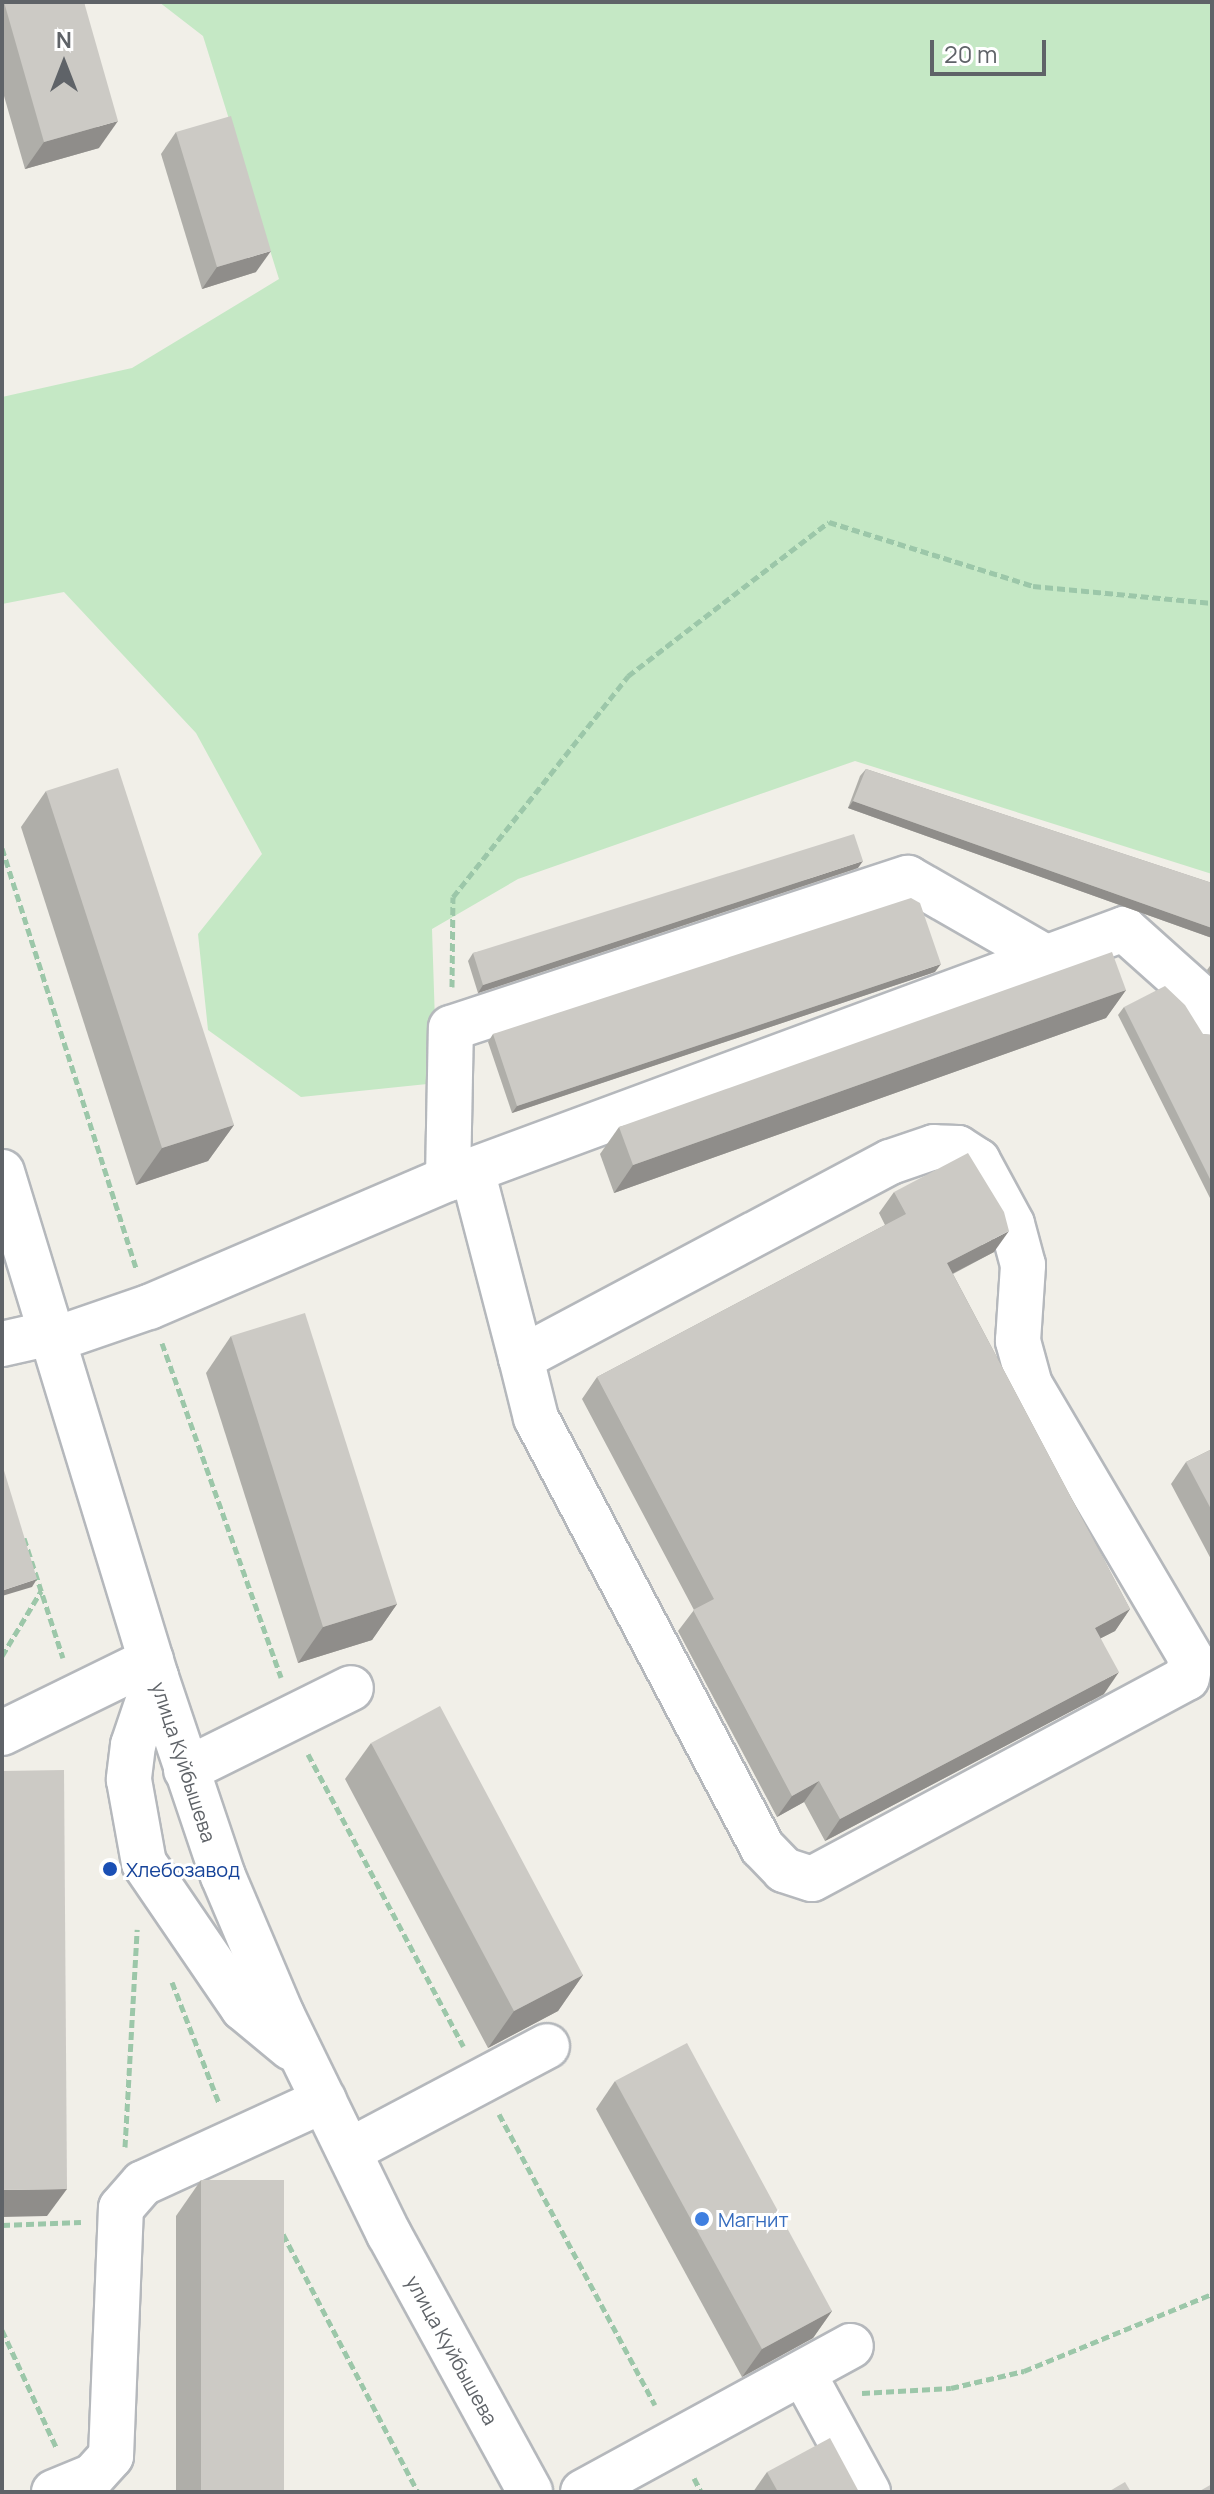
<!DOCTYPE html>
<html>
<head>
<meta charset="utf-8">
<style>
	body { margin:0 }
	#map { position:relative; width:1214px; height:2494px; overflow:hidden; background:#f1efe8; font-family:Manrope,sans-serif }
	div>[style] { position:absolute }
	.green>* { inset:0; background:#c5e8c5 }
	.path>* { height:5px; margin-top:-2.5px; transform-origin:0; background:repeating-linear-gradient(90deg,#9cc7a9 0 8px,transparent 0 12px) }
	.roads { filter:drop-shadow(2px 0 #b5b8bc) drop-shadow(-2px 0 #b5b8bc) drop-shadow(0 2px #b5b8bc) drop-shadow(0 -2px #b5b8bc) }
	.minor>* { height:44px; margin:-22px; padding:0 22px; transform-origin:22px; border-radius:22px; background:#fff }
	.wall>* { inset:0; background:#afaea9 }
	.shaded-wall>* { inset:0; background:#8f8d8a }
	.building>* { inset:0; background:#cccac5 }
	.dots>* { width:22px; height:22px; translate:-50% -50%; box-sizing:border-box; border:4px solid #fff; border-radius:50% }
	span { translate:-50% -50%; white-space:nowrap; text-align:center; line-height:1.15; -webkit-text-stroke:6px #fff; paint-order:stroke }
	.street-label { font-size:20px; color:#5f6368 }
	.transit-label { font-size:20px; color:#164399 }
	.left { translate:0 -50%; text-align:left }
	.shop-label { font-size:20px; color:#366cbe }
	.frame { position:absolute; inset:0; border:4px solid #5f6368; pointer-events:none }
	.north { position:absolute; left:24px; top:24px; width:80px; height:80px; -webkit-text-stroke:6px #fff; paint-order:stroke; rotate:0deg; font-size:22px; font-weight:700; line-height:32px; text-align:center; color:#5f6368 }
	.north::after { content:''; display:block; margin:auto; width:28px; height:36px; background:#5f6368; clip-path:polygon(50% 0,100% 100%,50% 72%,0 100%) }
	.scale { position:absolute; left:930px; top:40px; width:116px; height:36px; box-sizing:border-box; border:4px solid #5f6368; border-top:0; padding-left:10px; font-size:24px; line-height:28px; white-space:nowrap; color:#5f6368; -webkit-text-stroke:6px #fff; paint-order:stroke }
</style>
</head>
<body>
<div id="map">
	<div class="green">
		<div style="clip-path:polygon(159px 2px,1212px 2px,1212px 874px,855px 761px,518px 879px,432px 929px,437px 1083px,301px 1097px,208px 1030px,198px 934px,262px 854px,196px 733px,64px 592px,2px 604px,2px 397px,132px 368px,279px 279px,203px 36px)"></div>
	</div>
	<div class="path">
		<div style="left:2px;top:848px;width:443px;rotate:72.3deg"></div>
		<div style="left:452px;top:987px;width:90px;rotate:-89.4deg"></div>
		<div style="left:453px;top:897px;width:282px;rotate:-51.6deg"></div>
		<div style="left:628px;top:676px;width:253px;rotate:-37.5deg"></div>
		<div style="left:829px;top:522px;width:214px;rotate:17.4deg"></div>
		<div style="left:1033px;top:586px;width:180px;rotate:5.4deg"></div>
		<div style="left:162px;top:1343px;width:355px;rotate:70.4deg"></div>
		<div style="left:24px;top:1538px;width:126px;rotate:72deg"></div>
		<div style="left:2px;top:1656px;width:76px;rotate:-59deg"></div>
		<div style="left:308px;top:1754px;width:331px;rotate:62deg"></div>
		<div style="left:172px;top:1982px;width:130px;rotate:68.8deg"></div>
		<div style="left:499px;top:2114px;width:330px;rotate:61.8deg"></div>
		<div style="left:125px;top:2147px;width:218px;rotate:-86.8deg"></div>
		<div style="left:2px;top:2225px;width:79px;rotate:-2.2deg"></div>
		<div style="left:283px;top:2234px;width:291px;rotate:62.4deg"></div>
		<div style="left:2px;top:2330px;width:131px;rotate:65.2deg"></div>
		<div style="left:862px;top:2393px;width:89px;rotate:-3.2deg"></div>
		<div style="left:951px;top:2388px;width:75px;rotate:-13.1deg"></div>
		<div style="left:1024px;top:2371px;width:203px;rotate:-22.3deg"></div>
		<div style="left:694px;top:2478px;width:16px;rotate:63deg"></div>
	</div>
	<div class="roads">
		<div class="minor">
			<div style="left:472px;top:1170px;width:194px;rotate:75.4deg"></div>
			<div style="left:521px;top:1358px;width:62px;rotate:76deg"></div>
			<div style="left:536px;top:1418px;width:485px;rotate:62.2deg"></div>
			<div style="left:762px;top:1847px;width:32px;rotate:46deg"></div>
			<div style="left:784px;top:1870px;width:29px;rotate:18deg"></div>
			<div style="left:812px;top:1879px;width:425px;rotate:-28.2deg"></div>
			<div style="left:1187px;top:1678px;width:20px;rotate:-79deg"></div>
			<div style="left:1191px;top:1658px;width:317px;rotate:-120.5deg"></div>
			<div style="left:1030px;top:1385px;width:46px;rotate:-105.3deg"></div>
			<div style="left:1018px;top:1341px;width:76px;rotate:-86.2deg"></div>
			<div style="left:1023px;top:1265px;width:42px;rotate:-105deg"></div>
			<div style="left:1012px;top:1224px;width:72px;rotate:-118.4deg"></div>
			<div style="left:978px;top:1161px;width:24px;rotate:-147deg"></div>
			<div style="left:958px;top:1148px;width:24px;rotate:-178deg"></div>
			<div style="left:934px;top:1147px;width:46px;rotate:161.2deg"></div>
			<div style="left:890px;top:1162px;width:418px;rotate:152deg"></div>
			<div style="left:2px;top:1172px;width:528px;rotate:73.04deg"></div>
			<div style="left:156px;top:1677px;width:210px;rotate:71.4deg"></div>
			<div style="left:223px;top:1876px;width:151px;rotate:67deg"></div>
			<div style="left:282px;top:2015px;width:244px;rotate:64deg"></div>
			<div style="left:389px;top:2234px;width:294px;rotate:61.3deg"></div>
			<div style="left:448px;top:1179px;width:151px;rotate:-88.9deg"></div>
			<div style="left:451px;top:1028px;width:481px;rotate:-18.2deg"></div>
			<div style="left:908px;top:878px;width:160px;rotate:29.9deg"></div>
			<div style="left:53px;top:1340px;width:102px;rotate:-19deg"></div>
			<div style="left:149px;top:1307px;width:325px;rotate:-23.2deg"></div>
			<div style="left:448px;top:1179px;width:721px;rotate:-20.3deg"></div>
			<div style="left:1124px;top:929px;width:102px;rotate:41.8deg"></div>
			<div style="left:1200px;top:997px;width:28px;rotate:64deg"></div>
			<div style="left:2px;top:1344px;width:50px;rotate:-12.7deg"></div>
			<div style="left:156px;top:1677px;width:72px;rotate:108.7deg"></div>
			<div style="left:133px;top:1745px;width:35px;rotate:97deg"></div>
			<div style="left:129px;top:1780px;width:84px;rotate:79.8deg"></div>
			<div style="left:144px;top:1863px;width:176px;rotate:55.7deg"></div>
			<div style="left:243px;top:2008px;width:62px;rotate:39.8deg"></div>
			<div style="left:2px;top:1733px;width:166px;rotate:-26.1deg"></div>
			<div style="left:186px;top:1770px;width:184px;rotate:-26.4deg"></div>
			<div style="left:349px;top:2151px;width:224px;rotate:-27.9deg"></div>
			<div style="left:803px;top:2373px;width:136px;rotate:61.4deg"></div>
			<div style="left:54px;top:2492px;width:42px;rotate:-22.3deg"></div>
			<div style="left:93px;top:2476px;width:27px;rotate:-48deg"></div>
			<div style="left:111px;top:2456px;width:248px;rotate:-87.7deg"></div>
			<div style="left:121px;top:2208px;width:33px;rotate:-49deg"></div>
			<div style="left:143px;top:2183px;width:199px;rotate:-24.6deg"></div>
			<div style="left:583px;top:2492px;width:305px;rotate:-28.6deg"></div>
		</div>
	</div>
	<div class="wall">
		<div style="clip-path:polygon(2px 2px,84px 2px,99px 148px,25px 169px,2px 89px)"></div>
		<div style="clip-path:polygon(176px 132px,256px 272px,202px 289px,161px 154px)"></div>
		<div style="clip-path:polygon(866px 769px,1212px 883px,1212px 938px,848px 808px,860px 776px)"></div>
		<div style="clip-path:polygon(46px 791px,234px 1125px,208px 1161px,136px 1185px,21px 827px)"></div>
		<div style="clip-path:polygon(858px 868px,478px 993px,468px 961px,473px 953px)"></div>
		<div style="clip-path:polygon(1212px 963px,1212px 977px,1207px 970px)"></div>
		<div style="clip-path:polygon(935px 972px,512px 1113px,488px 1042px,493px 1034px)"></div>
		<div style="clip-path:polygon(1126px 990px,1106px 1018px,614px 1193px,600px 1154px,619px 1127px)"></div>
		<div style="clip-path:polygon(1124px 1007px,1203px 1034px,1212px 1035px,1212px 1202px,1118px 1015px)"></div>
		<div style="clip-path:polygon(894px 1192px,994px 1252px,953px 1274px,1130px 1609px,1115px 1631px,1101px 1638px,1104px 1694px,825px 1841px,804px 1802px,777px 1817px,678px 1631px,694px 1610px,582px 1399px,597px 1377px,885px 1225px,879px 1213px)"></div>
		<div style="clip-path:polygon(231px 1336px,397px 1604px,372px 1640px,298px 1663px,206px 1373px)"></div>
		<div style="clip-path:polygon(1212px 1449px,1212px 1561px,1171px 1484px,1186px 1462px)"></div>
		<div style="clip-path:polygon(371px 1743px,583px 1975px,558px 2011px,488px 2048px,345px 1779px)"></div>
		<div style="clip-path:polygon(615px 2081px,832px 2311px,813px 2338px,742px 2377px,596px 2109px)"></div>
		<div style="clip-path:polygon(201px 2180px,284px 2492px,176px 2492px,176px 2216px)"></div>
		<div style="clip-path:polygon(767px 2472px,859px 2492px,753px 2492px)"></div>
	</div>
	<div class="shaded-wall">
		<div style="clip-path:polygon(118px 121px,99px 148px,25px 169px,44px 142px)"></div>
		<div style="clip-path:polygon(271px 251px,256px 272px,202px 289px,217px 267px)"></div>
		<div style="clip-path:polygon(853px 801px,1212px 928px,1212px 938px,848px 808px)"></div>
		<div style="clip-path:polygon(863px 861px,858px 868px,478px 993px,483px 985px)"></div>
		<div style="clip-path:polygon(941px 964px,935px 972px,512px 1113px,517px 1106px)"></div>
		<div style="clip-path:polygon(1126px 990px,1106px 1018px,614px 1193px,633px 1165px)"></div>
		<div style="clip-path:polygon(234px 1125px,208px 1161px,136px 1185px,162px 1148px)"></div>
		<div style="clip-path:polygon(1009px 1231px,994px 1252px,932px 1284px,947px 1263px)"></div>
		<div style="clip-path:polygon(37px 1579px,32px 1587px,2px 1596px,4px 1590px)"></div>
		<div style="clip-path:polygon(397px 1604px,372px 1640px,298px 1663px,323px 1627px)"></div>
		<div style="clip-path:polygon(1130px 1609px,1115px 1631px,1080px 1649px,1095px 1628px)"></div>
		<div style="clip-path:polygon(1119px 1672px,1104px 1694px,825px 1841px,840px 1819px)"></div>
		<div style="clip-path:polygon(819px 1781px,804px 1802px,777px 1817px,792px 1796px)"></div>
		<div style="clip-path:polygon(583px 1975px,558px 2011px,488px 2048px,514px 2011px)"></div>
		<div style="clip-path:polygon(67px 2189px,47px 2216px,2px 2217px,2px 2190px)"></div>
		<div style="clip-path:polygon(832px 2311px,813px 2338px,742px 2377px,762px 2349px)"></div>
	</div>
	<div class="building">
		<div style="clip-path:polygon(4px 2px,84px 2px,118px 121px,44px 142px)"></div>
		<div style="clip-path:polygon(231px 116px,271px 251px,217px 267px,176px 132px)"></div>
		<div style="clip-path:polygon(118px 768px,234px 1125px,162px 1148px,46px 791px)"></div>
		<div style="clip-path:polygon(866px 769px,1212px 883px,1212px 928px,853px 801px)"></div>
		<div style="clip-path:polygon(854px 834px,863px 861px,483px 985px,473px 953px)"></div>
		<div style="clip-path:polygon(911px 898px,920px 903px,941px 964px,517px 1106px,493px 1034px)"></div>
		<div style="clip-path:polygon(1112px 952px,1126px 990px,633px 1165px,619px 1127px)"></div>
		<div style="clip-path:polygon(1165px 986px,1185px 1005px,1203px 1034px,1212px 1035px,1212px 1183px,1124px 1007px)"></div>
		<div style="clip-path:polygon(968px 1153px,1004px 1212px,1009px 1231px,947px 1263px,1130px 1609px,1095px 1628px,1119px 1672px,840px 1819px,819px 1781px,792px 1796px,693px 1610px,714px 1599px,597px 1377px,906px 1214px,894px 1192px)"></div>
		<div style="clip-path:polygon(305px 1313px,397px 1604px,323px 1627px,231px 1336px)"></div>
		<div style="clip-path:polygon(1212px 1449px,1212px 1511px,1186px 1462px)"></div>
		<div style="clip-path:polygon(2px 1464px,37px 1579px,4px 1590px,2px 1585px)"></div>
		<div style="clip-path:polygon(440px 1706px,583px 1975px,514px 2011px,371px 1743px)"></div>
		<div style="clip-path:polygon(64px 1770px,67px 2189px,2px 2190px,2px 1771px)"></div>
		<div style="clip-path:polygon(687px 2043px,832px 2311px,762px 2349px,615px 2081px)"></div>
		<div style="clip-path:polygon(201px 2180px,284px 2180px,284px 2492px,201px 2492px)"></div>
		<div style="clip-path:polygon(830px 2438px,859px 2492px,778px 2492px,767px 2472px)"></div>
		<div style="clip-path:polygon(1125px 2482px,1131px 2492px,1108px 2492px)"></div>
		<div style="clip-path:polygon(1212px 2484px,1212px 2492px,1198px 2492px)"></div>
	</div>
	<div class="dots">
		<div style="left:110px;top:1869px;background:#1a4fb4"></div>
		<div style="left:702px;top:2219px;background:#3f7fe0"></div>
	</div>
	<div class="street-label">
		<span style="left:184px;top:1762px;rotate:72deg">улица Куйбышева</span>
		<span style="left:452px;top:2350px;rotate:61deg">улица Куйбышева</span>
	</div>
	<div class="transit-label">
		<span class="left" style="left:126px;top:1869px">Хлебозавод</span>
	</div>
	<div class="shop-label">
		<span class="left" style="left:718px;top:2219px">Магнит</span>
	</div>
	<div class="frame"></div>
	<div class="north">N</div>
	<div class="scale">20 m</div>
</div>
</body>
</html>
